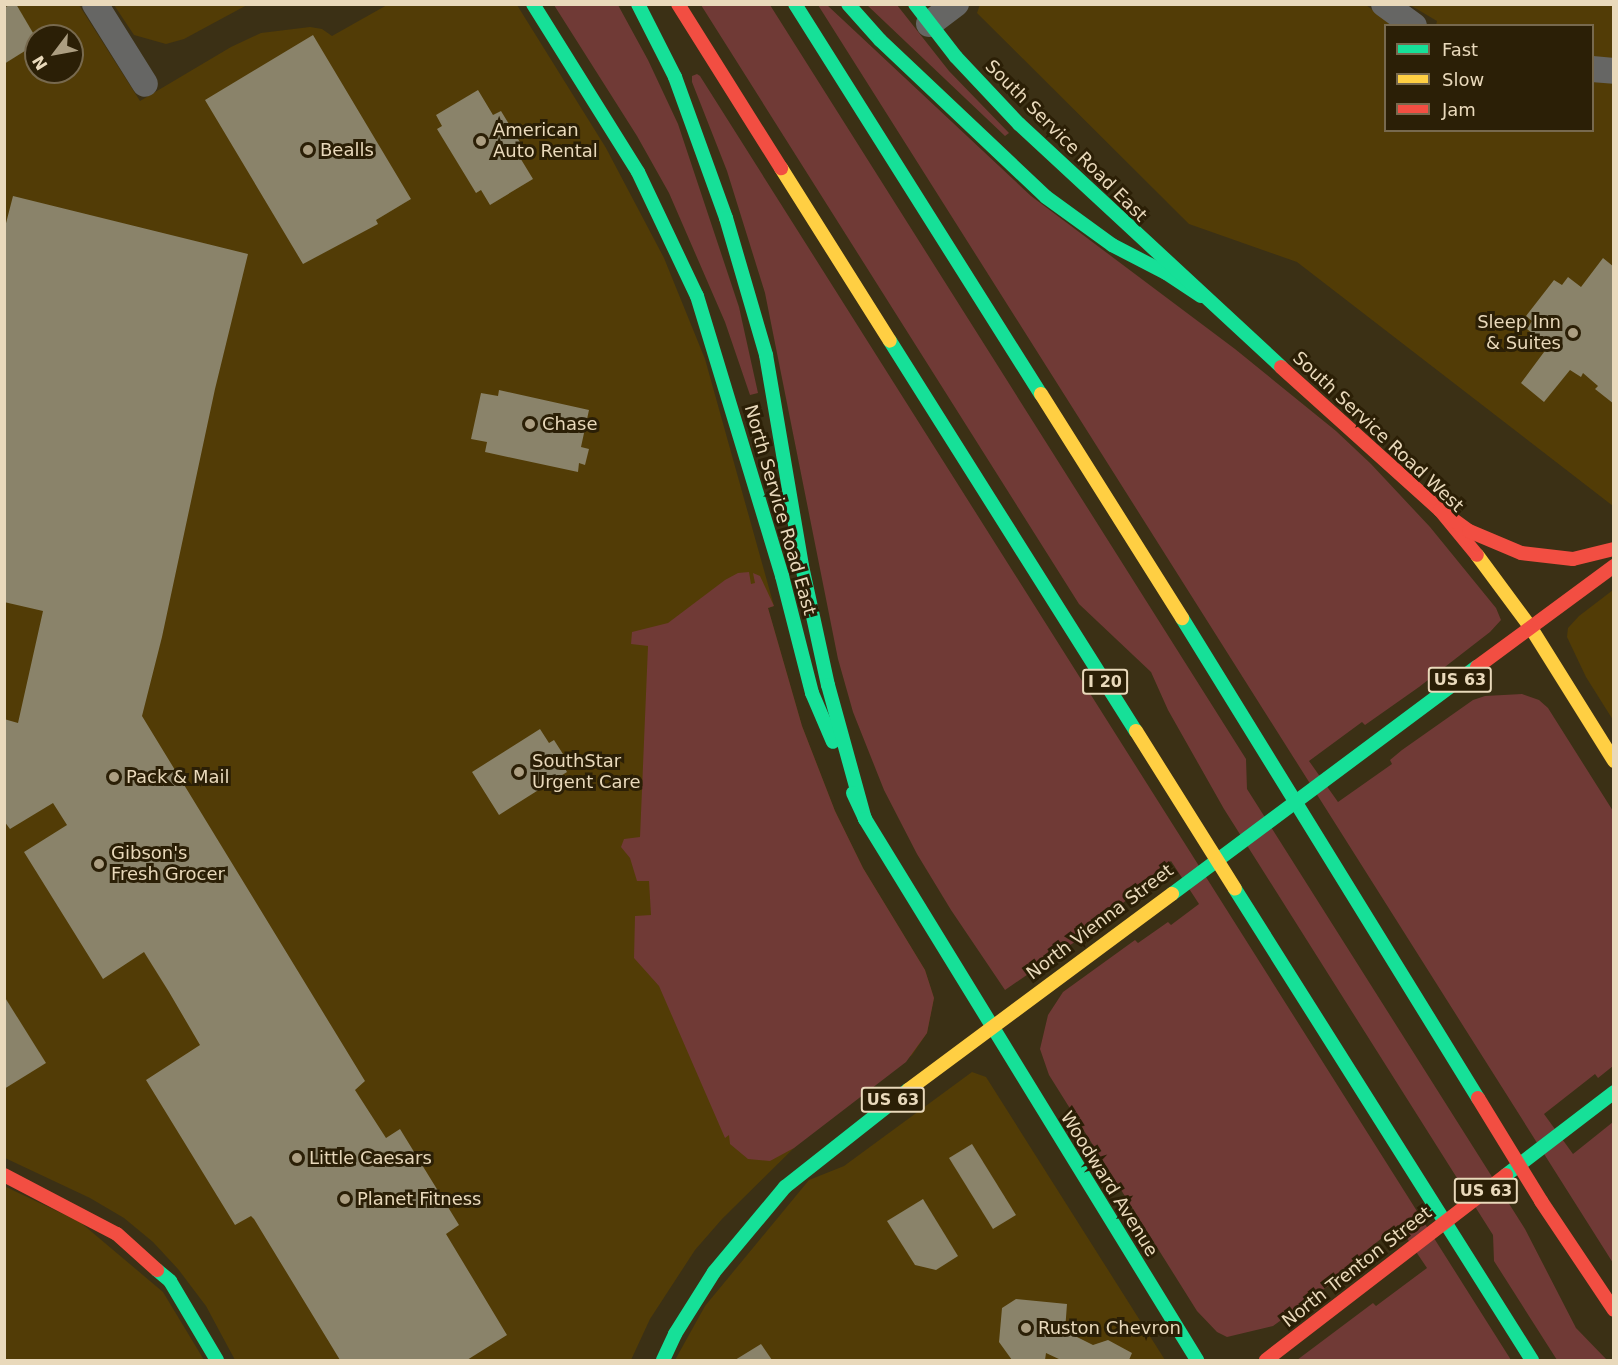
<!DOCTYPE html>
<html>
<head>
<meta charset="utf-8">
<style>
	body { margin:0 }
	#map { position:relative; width:1618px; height:1365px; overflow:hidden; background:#3b3015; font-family:"DejaVu Sans",sans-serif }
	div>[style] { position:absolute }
	.built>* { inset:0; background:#523c06 }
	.green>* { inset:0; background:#703a36 }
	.building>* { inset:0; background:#8a836a }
	.street>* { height:26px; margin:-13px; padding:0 13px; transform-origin:13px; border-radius:13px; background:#666664 }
	.fast>* { height:14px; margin:-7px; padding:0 7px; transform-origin:7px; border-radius:7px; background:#16e098 }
	.slow>* { height:14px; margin:-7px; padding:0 7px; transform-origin:7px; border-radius:7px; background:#ffcf43 }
	.jam>* { height:14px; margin:-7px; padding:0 7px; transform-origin:7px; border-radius:7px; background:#f24e42 }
	.dots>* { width:16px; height:16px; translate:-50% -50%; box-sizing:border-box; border:3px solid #2b1f06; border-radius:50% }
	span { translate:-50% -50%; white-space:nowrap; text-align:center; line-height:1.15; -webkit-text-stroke:6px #2b1f06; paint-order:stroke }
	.shield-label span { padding:2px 4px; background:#2b1f06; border:2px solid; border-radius:4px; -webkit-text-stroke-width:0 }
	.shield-label { font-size:16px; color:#e9d9bb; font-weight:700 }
	.poi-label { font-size:18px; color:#e9d9bb }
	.left { translate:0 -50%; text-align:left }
	.right { translate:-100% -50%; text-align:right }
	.street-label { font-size:18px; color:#e9d9bb }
	.frame { position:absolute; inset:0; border:6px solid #e9d9bb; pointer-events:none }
	.legend { position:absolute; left:1384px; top:24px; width:210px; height:108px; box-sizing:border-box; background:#2b1f06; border:2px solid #77694e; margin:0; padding:8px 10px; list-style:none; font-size:18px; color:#e9d9bb }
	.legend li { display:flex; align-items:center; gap:12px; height:30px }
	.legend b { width:30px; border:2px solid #77694e }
	.north { position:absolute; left:24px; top:24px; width:60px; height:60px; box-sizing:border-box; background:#2b1f06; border:2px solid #77694e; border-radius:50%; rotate:238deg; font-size:16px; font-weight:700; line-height:24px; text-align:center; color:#e9d9bb }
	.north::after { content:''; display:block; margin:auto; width:21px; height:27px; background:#ac9e81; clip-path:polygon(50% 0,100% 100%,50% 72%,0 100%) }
</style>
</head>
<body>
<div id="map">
	<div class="built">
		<div style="clip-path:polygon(980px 4px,1366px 5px,1392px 25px,1386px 26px,1386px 130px,1592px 130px,1592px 26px,1436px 25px,1437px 21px,1410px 5px,1613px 5px,1613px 506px,1297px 262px,1189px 224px,977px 13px)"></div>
		<div style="clip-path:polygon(evenodd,4px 5px,79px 5px,140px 101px,231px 47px,261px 33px,310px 27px,322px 29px,332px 36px,387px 5px,517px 5px,606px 148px,664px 258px,705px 359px,774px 606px,768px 608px,802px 726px,835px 811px,863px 868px,925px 970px,934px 998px,927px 1033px,912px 1055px,800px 1142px,722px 1219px,695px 1250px,650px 1319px,631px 1360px,235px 1360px,206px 1306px,178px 1269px,153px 1242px,124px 1218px,90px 1198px,5px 1158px,4px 5px,36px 36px,72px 36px,72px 72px,36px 72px,36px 36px)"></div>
		<div style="clip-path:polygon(114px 5px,247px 5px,184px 39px,166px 44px,134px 35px)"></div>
		<div style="clip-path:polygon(1613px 590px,1613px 720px,1586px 677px,1567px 637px,1568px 628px,1579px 616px)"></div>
		<div style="clip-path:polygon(972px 1072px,986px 1077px,1165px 1360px,675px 1360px,705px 1306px,809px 1180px,844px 1166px)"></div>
		<div style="clip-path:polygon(4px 1186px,80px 1222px,163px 1292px,204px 1360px,5px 1360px)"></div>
	</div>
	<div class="green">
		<div style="clip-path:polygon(554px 5px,618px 5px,648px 60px,678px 124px,739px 307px,758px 393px,750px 395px,725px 322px,669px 193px,637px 136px)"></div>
		<div style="clip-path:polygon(701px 5px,770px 5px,1246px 759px,1247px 789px,1525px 1229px,1576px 1328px,1607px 1360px,1557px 1360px,1494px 1261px,1493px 1235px,1224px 809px,1168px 710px,1151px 672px,1079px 604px)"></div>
		<div style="clip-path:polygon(818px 5px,827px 5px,1031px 196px,1235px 349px,1336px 431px,1371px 464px,1430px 527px,1496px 608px,1501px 620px,1490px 632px,1419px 687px,1365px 725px,1362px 722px,1309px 761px,1338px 802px,1392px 764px,1390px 760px,1402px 750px,1473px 700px,1485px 696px,1522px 694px,1539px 700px,1548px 708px,1613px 811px,1613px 1066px,1598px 1078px,1595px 1074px,1544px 1114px,1573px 1154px,1613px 1122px,1613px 1263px)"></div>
		<div style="clip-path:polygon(867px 5px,897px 5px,949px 71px,1009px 133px,1005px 136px)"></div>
		<div style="clip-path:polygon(697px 74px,700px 76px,1511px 1360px,1297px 1360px,1373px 1303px,1376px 1306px,1427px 1268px,1398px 1225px,1346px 1267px,1349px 1271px,1273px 1326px,1227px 1337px,1217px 1332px,1197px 1311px,1049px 1075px,1040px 1049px,1048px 1015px,1063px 992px,1135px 940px,1138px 943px,1168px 922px,1171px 925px,1199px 904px,1171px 861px,1143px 882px,1145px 886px,1106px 916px,1108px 919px,1005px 990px,951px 910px,917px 854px,884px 790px,853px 712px,838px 659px,765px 293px,727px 171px,692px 82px,692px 76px)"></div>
		<div style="clip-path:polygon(749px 572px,751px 584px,755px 583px,753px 573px,760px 576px,774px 606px,768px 608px,802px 726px,835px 811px,863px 868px,925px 970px,934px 998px,927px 1033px,906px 1062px,794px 1148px,770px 1161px,748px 1159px,730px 1144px,729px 1135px,725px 1138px,659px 986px,634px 958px,635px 916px,651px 915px,649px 881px,637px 881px,630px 858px,621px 847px,624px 839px,640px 837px,648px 646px,631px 644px,632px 632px,668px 623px,725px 580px,738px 573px)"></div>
	</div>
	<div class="building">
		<div style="clip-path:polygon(11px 4px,16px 4px,36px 38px,36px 44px,4px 64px,4px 8px)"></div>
		<div style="clip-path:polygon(313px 35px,411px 199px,376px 220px,378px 224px,303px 264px,205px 100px)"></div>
		<div style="clip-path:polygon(478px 90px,493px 115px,501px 111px,526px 152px,519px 156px,533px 179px,490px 205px,481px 190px,476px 193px,437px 129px,442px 126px,436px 115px)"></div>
		<div style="clip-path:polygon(13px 196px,248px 254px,215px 389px,162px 637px,142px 716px,365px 1081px,355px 1090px,386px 1138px,400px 1129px,459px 1225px,446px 1234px,507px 1335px,467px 1360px,340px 1360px,254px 1219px,251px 1216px,235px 1225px,146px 1080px,200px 1045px,169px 992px,144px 952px,103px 979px,24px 852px,67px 825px,53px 803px,10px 829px,4px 821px,4px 719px,18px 723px,43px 611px,4px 602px,4px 231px)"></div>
		<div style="clip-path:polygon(1603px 258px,1614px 267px,1614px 404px,1595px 389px,1598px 386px,1583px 373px,1581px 377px,1570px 370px,1544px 402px,1521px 383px,1547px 348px,1535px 340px,1537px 337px,1527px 329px,1532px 321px,1526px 316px,1554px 280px,1562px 285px,1568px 277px,1581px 287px)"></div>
		<div style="clip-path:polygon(499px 390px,589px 410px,581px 447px,589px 449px,585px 465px,579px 463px,578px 472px,485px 452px,487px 442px,471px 439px,481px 393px,498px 396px)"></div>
		<div style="clip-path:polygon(540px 729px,549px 743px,554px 740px,563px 754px,558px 757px,567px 772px,499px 815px,472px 772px)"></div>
		<div style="clip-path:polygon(4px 996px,46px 1063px,4px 1089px)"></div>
		<div style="clip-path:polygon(972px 1144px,1016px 1215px,993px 1229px,949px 1158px)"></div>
		<div style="clip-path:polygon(923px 1199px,958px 1256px,936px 1270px,915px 1265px,887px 1221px)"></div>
		<div style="clip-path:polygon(1016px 1299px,1067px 1304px,1065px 1331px,1093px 1345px,1108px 1340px,1132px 1353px,1129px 1360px,1061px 1360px,1046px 1353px,1045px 1360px,1012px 1360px,999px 1342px,1002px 1308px)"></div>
		<div style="clip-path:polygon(761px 1344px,772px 1360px,735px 1360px)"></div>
	</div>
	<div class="street">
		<div style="left:95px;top:4px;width:94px;rotate:58deg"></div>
		<div style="left:1384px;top:4px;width:37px;rotate:36deg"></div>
		<div style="left:929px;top:24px;width:34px;rotate:-37deg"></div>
		<div style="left:1592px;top:69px;width:22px;rotate:5deg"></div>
	</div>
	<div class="fast">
		<div style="left:533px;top:4px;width:198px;rotate:58deg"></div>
		<div style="left:638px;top:172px;width:137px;rotate:64.6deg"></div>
		<div style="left:697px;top:296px;width:293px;rotate:73.1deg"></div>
		<div style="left:782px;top:576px;width:121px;rotate:75.6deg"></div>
		<div style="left:812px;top:693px;width:53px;rotate:66.8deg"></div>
		<div style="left:638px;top:4px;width:82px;rotate:63.1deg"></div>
		<div style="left:675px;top:77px;width:150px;rotate:70.1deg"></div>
		<div style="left:726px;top:218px;width:143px;rotate:73.7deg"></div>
		<div style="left:766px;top:355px;width:214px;rotate:80.3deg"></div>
		<div style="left:802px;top:566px;width:122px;rotate:77.7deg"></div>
		<div style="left:828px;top:685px;width:139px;rotate:74.6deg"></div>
		<div style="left:795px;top:4px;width:461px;rotate:57.8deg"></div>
		<div style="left:848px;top:4px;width:48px;rotate:48.4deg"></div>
		<div style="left:880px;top:40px;width:228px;rotate:43.4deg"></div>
		<div style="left:1046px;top:197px;width:82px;rotate:36deg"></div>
		<div style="left:1112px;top:245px;width:61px;rotate:27.4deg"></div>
		<div style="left:1166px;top:273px;width:42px;rotate:33.3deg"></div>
		<div style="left:915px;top:4px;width:67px;rotate:52.3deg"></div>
		<div style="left:956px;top:57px;width:92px;rotate:46.8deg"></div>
		<div style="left:1019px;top:124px;width:357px;rotate:42.8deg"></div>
		<div style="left:890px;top:341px;width:461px;rotate:57.8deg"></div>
		<div style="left:1182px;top:618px;width:564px;rotate:58.34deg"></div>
		<div style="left:853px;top:793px;width:29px;rotate:65deg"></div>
		<div style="left:865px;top:819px;width:635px;rotate:58.46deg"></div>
		<div style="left:1235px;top:889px;width:557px;rotate:57.77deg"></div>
		<div style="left:1172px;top:894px;width:380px;rotate:-36.7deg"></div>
		<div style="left:1506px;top:1175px;width:136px;rotate:-37.5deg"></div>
		<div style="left:157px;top:1270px;width:17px;rotate:40deg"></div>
		<div style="left:170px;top:1281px;width:92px;rotate:59.3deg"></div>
		<div style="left:663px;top:1360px;width:29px;rotate:-65deg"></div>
		<div style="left:675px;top:1334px;width:73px;rotate:-57.8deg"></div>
		<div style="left:714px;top:1272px;width:111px;rotate:-50.1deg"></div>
		<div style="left:785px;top:1187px;width:157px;rotate:-38.3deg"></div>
	</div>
	<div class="slow">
		<div style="left:781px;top:168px;width:204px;rotate:57.8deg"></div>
		<div style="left:1041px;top:394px;width:265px;rotate:57.8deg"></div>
		<div style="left:1477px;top:555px;width:91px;rotate:53.5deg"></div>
		<div style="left:1531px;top:628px;width:157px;rotate:58deg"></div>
		<div style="left:1136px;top:731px;width:186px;rotate:57.9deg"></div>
		<div style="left:908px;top:1090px;width:329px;rotate:-36.6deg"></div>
	</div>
	<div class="jam">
		<div style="left:678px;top:4px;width:194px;rotate:57.9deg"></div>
		<div style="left:1281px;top:367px;width:214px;rotate:42deg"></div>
		<div style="left:1440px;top:510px;width:58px;rotate:50.6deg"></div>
		<div style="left:1440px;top:510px;width:36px;rotate:36deg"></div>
		<div style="left:1469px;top:531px;width:56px;rotate:22.9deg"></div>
		<div style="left:1521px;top:553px;width:52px;rotate:6.6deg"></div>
		<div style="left:1573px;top:559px;width:42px;rotate:-13.7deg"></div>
		<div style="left:1477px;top:667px;width:170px;rotate:-36.4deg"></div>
		<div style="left:1478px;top:1098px;width:121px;rotate:58.5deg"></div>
		<div style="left:1541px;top:1201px;width:131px;rotate:56.2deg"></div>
		<div style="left:4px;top:1175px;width:127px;rotate:27.6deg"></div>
		<div style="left:117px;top:1234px;width:54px;rotate:42deg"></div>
		<div style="left:1266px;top:1360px;width:303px;rotate:-37.6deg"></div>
	</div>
	<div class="dots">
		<div style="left:481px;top:141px;background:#ac9e81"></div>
		<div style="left:308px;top:150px;background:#ac9e81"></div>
		<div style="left:1573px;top:333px;background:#ac9e81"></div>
		<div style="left:530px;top:424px;background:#ac9e81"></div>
		<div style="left:519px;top:772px;background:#ac9e81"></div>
		<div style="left:114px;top:777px;background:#ac9e81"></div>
		<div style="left:99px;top:864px;background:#ac9e81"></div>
		<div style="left:297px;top:1158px;background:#ac9e81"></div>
		<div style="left:345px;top:1199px;background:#ac9e81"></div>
		<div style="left:1026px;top:1328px;background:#ac9e81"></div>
	</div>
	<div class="shield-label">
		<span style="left:1460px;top:680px">US 63</span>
		<span style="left:1105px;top:682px">I 20</span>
		<span style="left:893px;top:1100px">US 63</span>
		<span style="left:1486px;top:1191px">US 63</span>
	</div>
	<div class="poi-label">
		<span class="left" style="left:493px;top:141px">American<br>Auto Rental</span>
		<span class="left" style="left:320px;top:150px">Bealls</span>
		<span class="right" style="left:1561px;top:333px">Sleep Inn<br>&amp; Suites</span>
		<span class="left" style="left:542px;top:424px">Chase</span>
		<span class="left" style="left:532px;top:772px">SouthStar<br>Urgent Care</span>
		<span class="left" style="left:126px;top:777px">Pack &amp; Mail</span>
		<span class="left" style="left:111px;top:864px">Gibson's<br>Fresh Grocer</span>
		<span class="left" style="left:309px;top:1158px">Little Caesars</span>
		<span class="left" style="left:357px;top:1199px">Planet Fitness</span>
		<span class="left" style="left:1038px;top:1328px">Ruston Chevron</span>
	</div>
	<div class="street-label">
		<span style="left:1066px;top:141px;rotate:45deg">South Service Road East</span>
		<span style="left:1378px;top:432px;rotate:43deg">South Service Road West</span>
		<span style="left:780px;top:510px;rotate:74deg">North Service Road East</span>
		<span style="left:1100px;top:922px;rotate:-37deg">North Vienna Street</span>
		<span style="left:1109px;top:1184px;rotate:58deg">Woodward Avenue</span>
		<span style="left:1357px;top:1267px;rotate:-38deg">North Trenton Street</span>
	</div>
	<div class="frame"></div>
	<ul class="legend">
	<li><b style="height:8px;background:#16e098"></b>Fast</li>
	<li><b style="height:8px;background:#ffcf43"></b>Slow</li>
	<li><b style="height:8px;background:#f24e42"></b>Jam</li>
	</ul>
	<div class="north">N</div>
</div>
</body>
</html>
